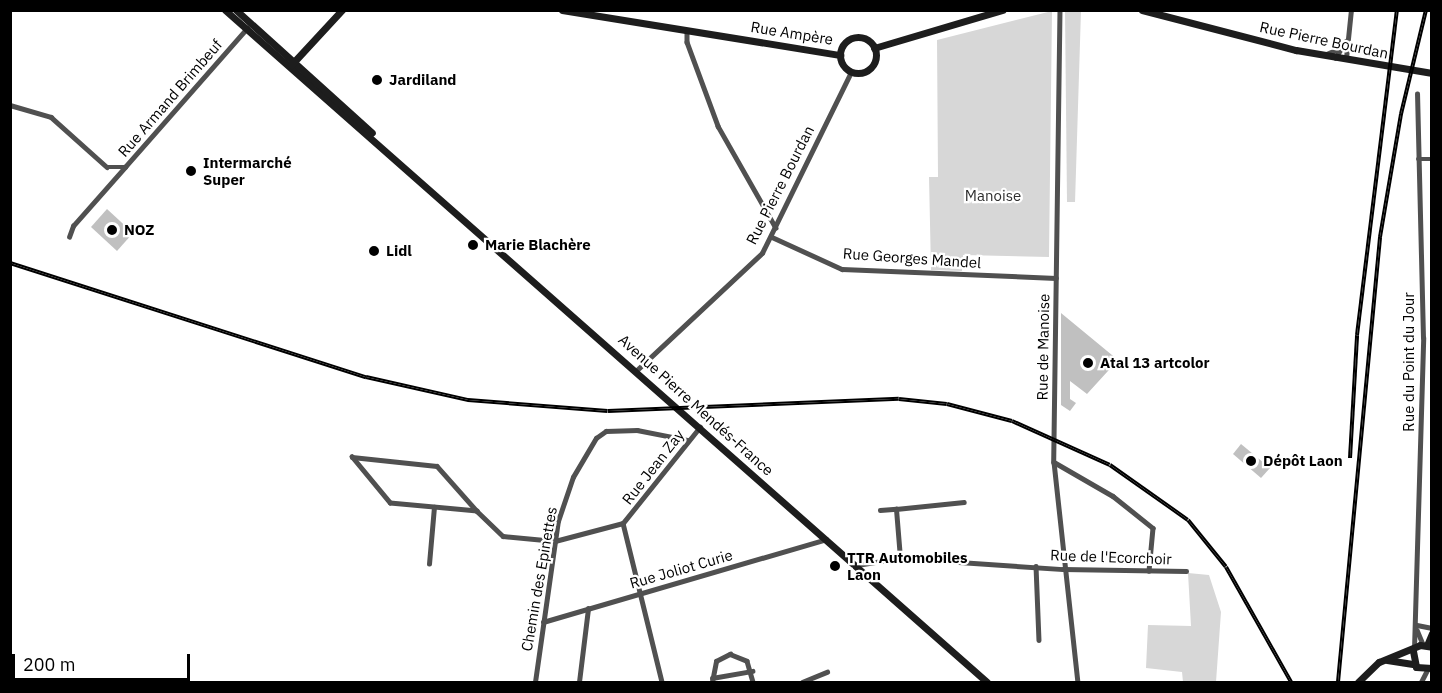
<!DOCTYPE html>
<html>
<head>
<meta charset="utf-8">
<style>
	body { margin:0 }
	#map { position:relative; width:1442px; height:693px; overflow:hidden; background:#fff; font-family:"IBM Plex Sans",sans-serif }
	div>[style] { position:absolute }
	.green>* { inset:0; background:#d7d7d7 }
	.building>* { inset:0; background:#c0c0c0 }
	.street>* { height:4.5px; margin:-2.25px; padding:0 2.25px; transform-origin:2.25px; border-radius:2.25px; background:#505050 }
	.secondary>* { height:7px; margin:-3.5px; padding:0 3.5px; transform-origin:3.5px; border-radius:3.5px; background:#1d1d1d }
	.secondary>.ring { margin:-3.5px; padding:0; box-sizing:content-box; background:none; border:7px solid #1d1d1d; border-radius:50% }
	.rail>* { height:4px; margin-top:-2px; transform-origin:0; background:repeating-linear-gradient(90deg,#fff 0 4.5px,#000 0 9px); box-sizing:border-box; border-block:2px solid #000 }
	.dots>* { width:16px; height:16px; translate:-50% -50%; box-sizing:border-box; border:3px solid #fff; border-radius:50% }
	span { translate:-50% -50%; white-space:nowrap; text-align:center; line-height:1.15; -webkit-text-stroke:4.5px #fff; paint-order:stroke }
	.street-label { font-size:15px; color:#000 }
	.poi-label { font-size:15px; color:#000; font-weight:700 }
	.left { translate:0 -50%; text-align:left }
	.park-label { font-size:15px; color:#2e2e2e }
	.frame { position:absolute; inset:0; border:12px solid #000; pointer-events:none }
	.scale { position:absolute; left:12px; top:654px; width:178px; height:27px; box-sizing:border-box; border:3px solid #000; border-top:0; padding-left:8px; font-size:18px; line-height:21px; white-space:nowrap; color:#000; -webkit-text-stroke:4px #fff; paint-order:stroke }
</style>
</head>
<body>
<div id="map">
	<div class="green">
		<div style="clip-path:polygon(1052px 11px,1049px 257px,963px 255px,962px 271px,931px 270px,929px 177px,938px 177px,937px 40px)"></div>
		<div style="clip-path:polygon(1065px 11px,1081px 11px,1075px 202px,1067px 202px)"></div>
		<div style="clip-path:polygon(1188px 573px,1209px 575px,1221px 612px,1216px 682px,1183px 682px,1182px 672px,1146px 668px,1148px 625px,1191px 626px)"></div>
	</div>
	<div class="building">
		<div style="clip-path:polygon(107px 209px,133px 233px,117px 251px,91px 227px)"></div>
		<div style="clip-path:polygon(1061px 313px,1118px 360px,1087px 394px,1070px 381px,1070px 399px,1076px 403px,1070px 411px,1061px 405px)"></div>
		<div style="clip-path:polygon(1241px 444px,1270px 468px,1261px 478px,1233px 454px)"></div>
	</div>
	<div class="street">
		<div style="left:1060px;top:10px;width:452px;rotate:90.8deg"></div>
		<div style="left:1054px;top:462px;width:221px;rotate:83.8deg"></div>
		<div style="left:687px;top:30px;width:12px;rotate:90deg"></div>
		<div style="left:687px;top:42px;width:90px;rotate:69.7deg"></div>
		<div style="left:718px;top:126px;width:117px;rotate:60.4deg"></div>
		<div style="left:1324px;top:55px;width:21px;rotate:-23deg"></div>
		<div style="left:1335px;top:58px;width:20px;rotate:-57deg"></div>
		<div style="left:1346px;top:58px;width:48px;rotate:-84.1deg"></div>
		<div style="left:10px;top:105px;width:43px;rotate:16.3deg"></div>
		<div style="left:51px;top:117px;width:75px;rotate:41.8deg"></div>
		<div style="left:107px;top:167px;width:18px"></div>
		<div style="left:125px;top:167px;width:185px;rotate:-48.7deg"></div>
		<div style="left:1418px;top:159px;width:14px"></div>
		<div style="left:69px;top:237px;width:12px;rotate:-70deg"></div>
		<div style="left:73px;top:226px;width:79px;rotate:-48.6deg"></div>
		<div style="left:772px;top:237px;width:77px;rotate:24.6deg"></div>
		<div style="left:842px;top:269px;width:214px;rotate:2.4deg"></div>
		<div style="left:637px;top:370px;width:171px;rotate:-43.1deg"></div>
		<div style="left:762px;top:253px;width:202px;rotate:-63.8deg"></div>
		<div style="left:352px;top:457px;width:85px;rotate:6deg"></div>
		<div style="left:437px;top:466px;width:60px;rotate:48.4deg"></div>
		<div style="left:477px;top:511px;width:87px;rotate:-174.7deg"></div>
		<div style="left:390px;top:503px;width:60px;rotate:-129.6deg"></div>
		<div style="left:1054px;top:462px;width:68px;rotate:30deg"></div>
		<div style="left:1113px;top:496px;width:51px;rotate:38.7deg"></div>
		<div style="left:1153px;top:528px;width:43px;rotate:95.3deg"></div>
		<div style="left:880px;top:510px;width:16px;rotate:-4deg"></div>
		<div style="left:477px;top:511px;width:36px;rotate:44deg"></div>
		<div style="left:503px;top:536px;width:52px;rotate:5.5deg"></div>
		<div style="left:555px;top:541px;width:70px;rotate:-14.8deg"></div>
		<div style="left:623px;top:523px;width:123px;rotate:-51.3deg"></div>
		<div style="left:623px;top:523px;width:164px;rotate:76.2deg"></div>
		<div style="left:900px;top:558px;width:49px;rotate:-94.7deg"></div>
		<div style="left:896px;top:509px;width:68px;rotate:-5.9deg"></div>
		<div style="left:429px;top:564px;width:57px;rotate:-85deg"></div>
		<div style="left:857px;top:565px;width:44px;rotate:-9.2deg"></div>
		<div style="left:900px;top:558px;width:163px;rotate:3.9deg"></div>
		<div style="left:1063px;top:569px;width:123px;rotate:0.9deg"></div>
		<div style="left:1036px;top:566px;width:74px;rotate:87.7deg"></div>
		<div style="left:543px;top:622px;width:295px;rotate:-16.3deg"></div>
		<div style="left:1417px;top:625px;width:15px;rotate:11deg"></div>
		<div style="left:1417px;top:630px;width:15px;rotate:67deg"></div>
		<div style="left:1414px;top:649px;width:311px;rotate:-88.3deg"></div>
		<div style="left:1423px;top:338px;width:244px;rotate:-91.4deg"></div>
		<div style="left:712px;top:678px;width:41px;rotate:-9.9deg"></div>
		<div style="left:535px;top:682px;width:163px;rotate:-81.9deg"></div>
		<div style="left:558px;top:521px;width:46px;rotate:-71.2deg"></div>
		<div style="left:573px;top:477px;width:45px;rotate:-59.5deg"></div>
		<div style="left:596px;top:438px;width:12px;rotate:-35deg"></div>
		<div style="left:606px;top:431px;width:31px;rotate:-2deg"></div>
		<div style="left:637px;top:430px;width:52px;rotate:11.1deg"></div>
		<div style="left:579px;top:682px;width:74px;rotate:-83deg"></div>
		<div style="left:712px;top:682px;width:21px;rotate:-79deg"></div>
		<div style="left:716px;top:661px;width:16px;rotate:-27deg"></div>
		<div style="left:730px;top:654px;width:18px;rotate:22deg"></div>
		<div style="left:747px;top:661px;width:22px;rotate:74deg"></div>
		<div style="left:802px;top:682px;width:27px;rotate:-22deg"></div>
		<div style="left:1421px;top:682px;width:13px;rotate:-63deg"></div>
	</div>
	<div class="secondary">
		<div style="left:225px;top:10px;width:1016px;rotate:41.41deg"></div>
		<div style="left:236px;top:10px;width:183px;rotate:42.1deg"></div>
		<div style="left:562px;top:10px;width:282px;rotate:9.2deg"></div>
		<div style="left:1142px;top:10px;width:159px;rotate:14.6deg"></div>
		<div style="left:1296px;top:50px;width:138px;rotate:9.6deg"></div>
		<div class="ring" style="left:840px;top:37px;width:29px;height:29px"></div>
		<div style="left:874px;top:48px;width:134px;rotate:-16.5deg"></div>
		<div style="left:291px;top:65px;width:75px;rotate:-47.2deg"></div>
		<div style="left:1427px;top:645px;width:13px;rotate:-67deg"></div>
		<div style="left:1413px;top:651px;width:16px;rotate:79deg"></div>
		<div style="left:1416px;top:667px;width:16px;rotate:4deg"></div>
		<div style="left:1387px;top:660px;width:26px;rotate:9deg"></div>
		<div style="left:1358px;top:682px;width:29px;rotate:-44deg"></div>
		<div style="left:1379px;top:662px;width:44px;rotate:-22.5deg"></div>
		<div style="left:1420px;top:645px;width:12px;rotate:9deg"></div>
	</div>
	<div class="rail">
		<div style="left:10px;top:263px;width:374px;rotate:17.8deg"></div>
		<div style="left:366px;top:377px;width:105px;rotate:12.7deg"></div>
		<div style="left:468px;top:400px;width:140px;rotate:4.5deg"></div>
		<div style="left:608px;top:411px;width:291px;rotate:-2.4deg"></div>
		<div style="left:899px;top:399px;width:48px;rotate:5.9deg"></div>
		<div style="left:947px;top:404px;width:67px;rotate:14.7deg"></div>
		<div style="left:1012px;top:421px;width:107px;rotate:24.2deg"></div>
		<div style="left:1110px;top:465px;width:95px;rotate:35.2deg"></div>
		<div style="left:1188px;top:520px;width:60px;rotate:51deg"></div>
		<div style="left:1226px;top:567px;width:132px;rotate:60.5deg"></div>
		<div style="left:1350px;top:458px;width:123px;rotate:-86.7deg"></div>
		<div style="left:1357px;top:335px;width:327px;rotate:-83deg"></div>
		<div style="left:1338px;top:682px;width:447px;rotate:-84.6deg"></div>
		<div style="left:1380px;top:237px;width:125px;rotate:-80.3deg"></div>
		<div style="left:1401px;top:114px;width:107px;rotate:-76.5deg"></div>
	</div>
	<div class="dots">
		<div style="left:377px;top:80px;background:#000"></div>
		<div style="left:191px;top:171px;background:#000"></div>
		<div style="left:112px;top:230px;background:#000"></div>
		<div style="left:473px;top:245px;background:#000"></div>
		<div style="left:374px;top:251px;background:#000"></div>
		<div style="left:1088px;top:363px;background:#000"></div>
		<div style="left:1251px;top:461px;background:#000"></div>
		<div style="left:835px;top:566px;background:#000"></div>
	</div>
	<div class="street-label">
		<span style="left:792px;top:33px;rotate:9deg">Rue Ampère</span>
		<span style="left:1324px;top:40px;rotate:12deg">Rue Pierre Bourdan</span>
		<span style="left:170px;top:98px;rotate:-49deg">Rue Armand Brimbeuf</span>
		<span style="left:780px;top:185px;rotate:-63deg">Rue Pierre Bourdan</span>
		<span style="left:912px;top:258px;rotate:4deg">Rue Georges Mandel</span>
		<span style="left:1043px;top:347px;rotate:-89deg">Rue de Manoise</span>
		<span style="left:1409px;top:362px;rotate:-90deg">Rue du Point du Jour</span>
		<span style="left:696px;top:405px;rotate:42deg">Avenue Pierre Mendés-France</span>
		<span style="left:653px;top:467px;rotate:-52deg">Rue Jean Zay</span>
		<span style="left:1111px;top:557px;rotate:2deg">Rue de l'Ecorchoir</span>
		<span style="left:681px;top:569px;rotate:-16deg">Rue Joliot Curie</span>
		<span style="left:539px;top:579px;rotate:-80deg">Chemin des Epinettes</span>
	</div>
	<div class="poi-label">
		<span class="left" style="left:389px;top:80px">Jardiland</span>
		<span class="left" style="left:203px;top:171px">Intermarché<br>Super</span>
		<span class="left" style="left:124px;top:230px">NOZ</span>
		<span class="left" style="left:485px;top:245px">Marie Blachère</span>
		<span class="left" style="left:386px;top:251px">Lidl</span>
		<span class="left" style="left:1100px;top:363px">Atal 13 artcolor</span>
		<span class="left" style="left:1263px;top:461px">Dépôt Laon</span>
		<span class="left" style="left:847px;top:566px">TTR Automobiles<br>Laon</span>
	</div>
	<div class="park-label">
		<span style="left:993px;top:196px">Manoise</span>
	</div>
	<div class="frame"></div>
	<div class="scale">200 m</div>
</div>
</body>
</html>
